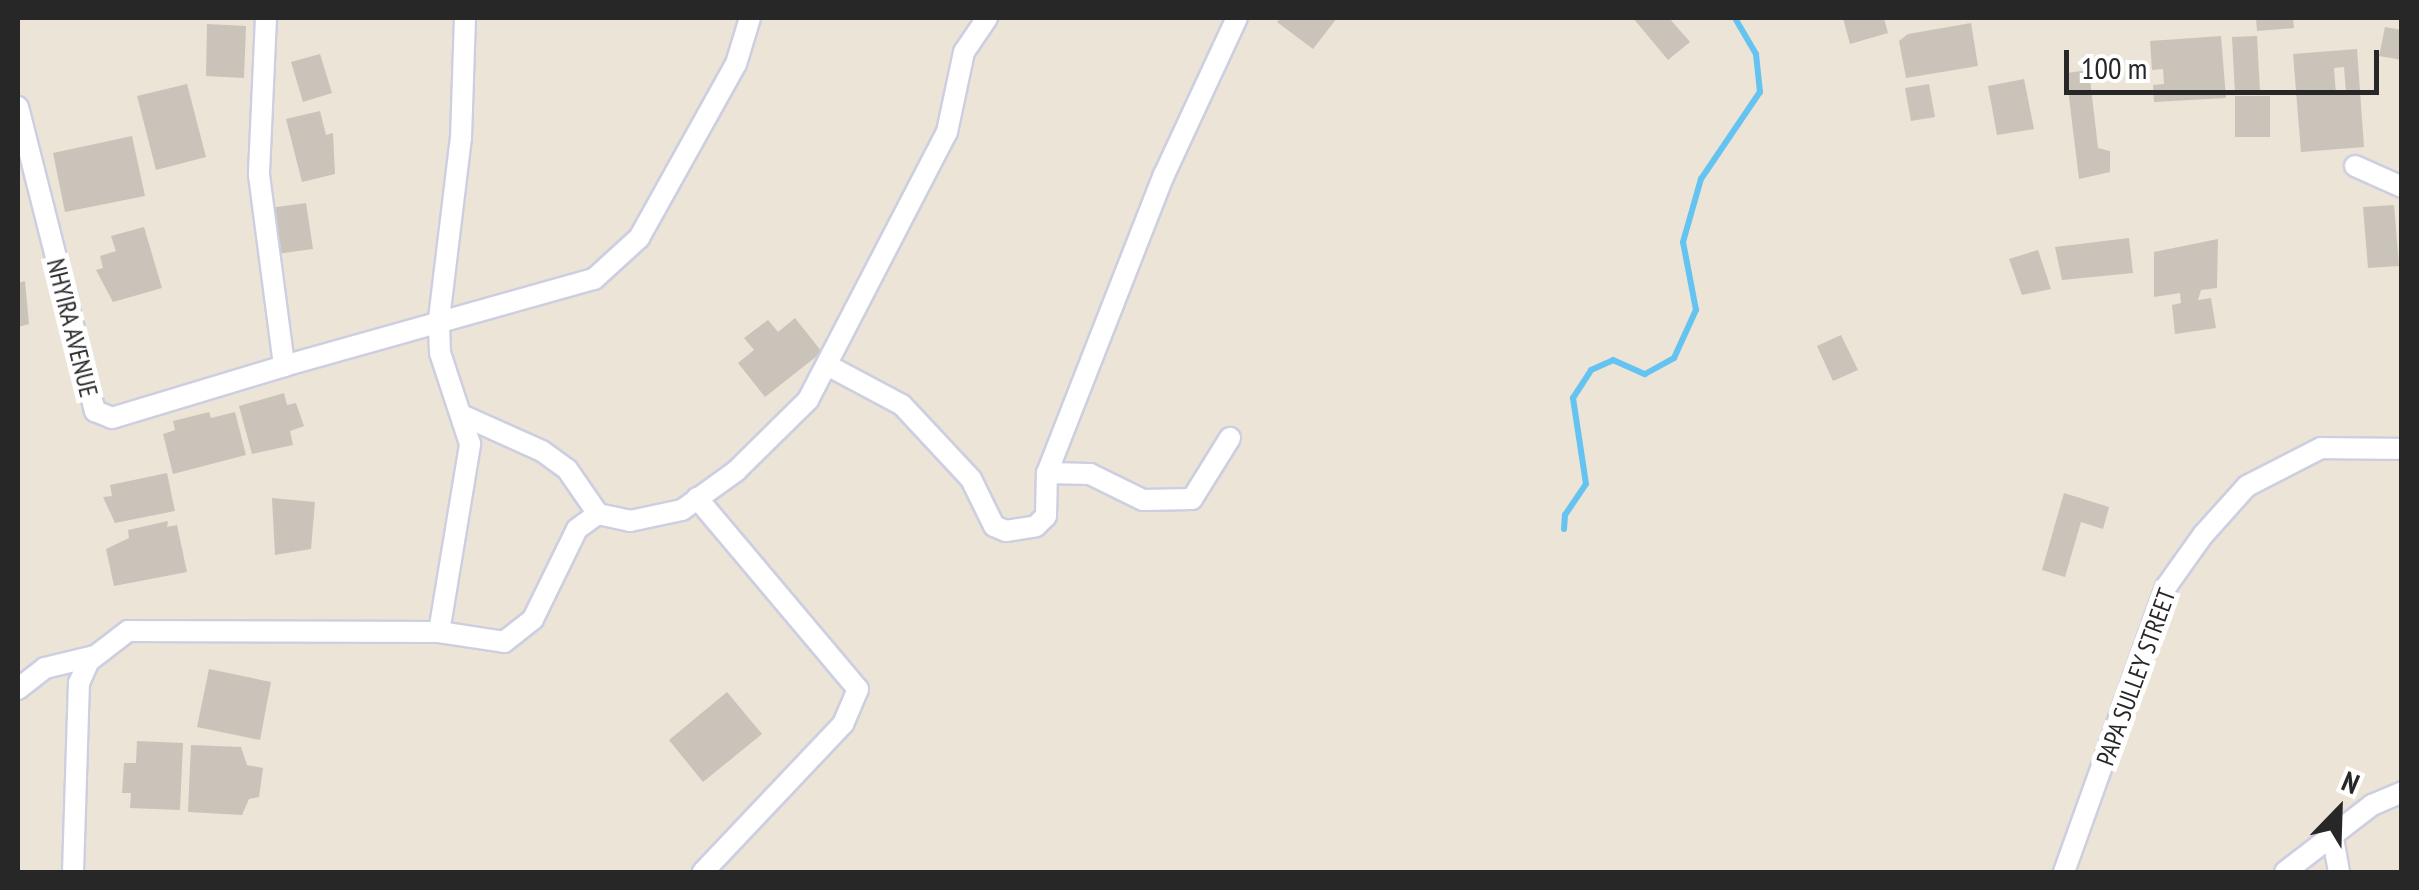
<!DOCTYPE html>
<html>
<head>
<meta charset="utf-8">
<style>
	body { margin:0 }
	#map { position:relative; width:2419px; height:890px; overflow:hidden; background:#ebe4d7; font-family:"PT Sans Narrow",sans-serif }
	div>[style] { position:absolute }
	.stream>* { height:6px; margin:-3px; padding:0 3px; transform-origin:3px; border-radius:3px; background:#65c3f2 }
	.building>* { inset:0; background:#c9c3ba }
	.roads { filter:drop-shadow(2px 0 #cdcfe1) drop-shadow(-2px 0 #cdcfe1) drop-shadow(0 2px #cdcfe1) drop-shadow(0 -2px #cdcfe1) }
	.minor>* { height:20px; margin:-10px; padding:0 10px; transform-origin:10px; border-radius:10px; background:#fff }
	span { translate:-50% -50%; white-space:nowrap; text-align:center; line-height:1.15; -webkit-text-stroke:10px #fff; paint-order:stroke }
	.street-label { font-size:25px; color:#272727 }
	.frame { position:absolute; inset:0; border:20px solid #272727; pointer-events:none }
	.north { position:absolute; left:2289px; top:760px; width:100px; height:100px; -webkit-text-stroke:8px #fff; paint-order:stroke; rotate:23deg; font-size:28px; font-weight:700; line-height:40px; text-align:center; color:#272727 }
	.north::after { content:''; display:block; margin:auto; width:35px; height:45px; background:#272727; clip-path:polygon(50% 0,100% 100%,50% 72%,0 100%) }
	.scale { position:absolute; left:2064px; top:50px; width:315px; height:45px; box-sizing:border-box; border:5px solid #272727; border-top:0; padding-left:12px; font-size:30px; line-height:35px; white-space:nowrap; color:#272727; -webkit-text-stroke:8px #fff; paint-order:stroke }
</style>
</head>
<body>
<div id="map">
	<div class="stream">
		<div style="left:1564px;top:529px;width:14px;rotate:-86deg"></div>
		<div style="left:1565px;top:515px;width:37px;rotate:-56deg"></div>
		<div style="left:1586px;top:484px;width:87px;rotate:-98.6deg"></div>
		<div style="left:1573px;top:398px;width:33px;rotate:-57deg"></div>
		<div style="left:1591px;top:370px;width:24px;rotate:-24deg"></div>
		<div style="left:1613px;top:360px;width:35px;rotate:24deg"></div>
		<div style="left:1645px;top:374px;width:33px;rotate:-29deg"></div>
		<div style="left:1674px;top:358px;width:53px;rotate:-65.4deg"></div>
		<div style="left:1696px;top:310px;width:69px;rotate:-100.8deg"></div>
		<div style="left:1683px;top:242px;width:66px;rotate:-74.1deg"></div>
		<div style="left:1701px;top:179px;width:105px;rotate:-55.9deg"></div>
		<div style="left:1760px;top:92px;width:38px;rotate:-96deg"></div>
		<div style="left:1756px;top:54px;width:42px;rotate:-120.3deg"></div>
	</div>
	<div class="building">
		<div style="clip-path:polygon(1281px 18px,1337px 18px,1313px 49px,1277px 22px)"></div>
		<div style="clip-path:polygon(1633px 18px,1669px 18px,1690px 42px,1668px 60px)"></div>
		<div style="clip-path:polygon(1843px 18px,1884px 18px,1888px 33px,1850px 44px)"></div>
		<div style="clip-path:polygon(2256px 18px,2293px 18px,2294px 28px,2257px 31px)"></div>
		<div style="clip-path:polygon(1971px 23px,1978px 66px,1906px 78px,1899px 41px,1908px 34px)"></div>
		<div style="clip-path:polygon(207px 24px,246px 26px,244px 78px,206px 76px)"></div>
		<div style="clip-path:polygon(2385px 27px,2402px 30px,2402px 60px,2379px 56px)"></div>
		<div style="clip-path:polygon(2221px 36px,2226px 98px,2154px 102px,2153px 85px,2164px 84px,2163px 69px,2152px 70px,2150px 41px)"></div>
		<div style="clip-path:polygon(2257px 36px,2260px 92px,2235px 93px,2232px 37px)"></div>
		<div style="clip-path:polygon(evenodd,2357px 49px,2364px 147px,2301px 152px,2293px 54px,2357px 49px,2344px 67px,2346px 93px,2336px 94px,2334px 68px,2344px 67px)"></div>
		<div style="clip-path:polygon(320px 54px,332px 93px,303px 102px,291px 62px)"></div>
		<div style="clip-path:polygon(2089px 70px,2098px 148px,2110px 151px,2110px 172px,2079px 179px,2066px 73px)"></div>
		<div style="clip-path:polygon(2024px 79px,2034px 129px,1997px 135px,1988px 86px)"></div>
		<div style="clip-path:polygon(187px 84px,206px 157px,156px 170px,137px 96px)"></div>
		<div style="clip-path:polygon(1929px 84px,1935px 117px,1911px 121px,1905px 88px)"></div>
		<div style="clip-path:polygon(2235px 96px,2270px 96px,2270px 137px,2235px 137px)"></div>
		<div style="clip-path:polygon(320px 111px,326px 135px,333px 133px,335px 174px,302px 182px,286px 119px)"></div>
		<div style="clip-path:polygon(132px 136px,145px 196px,65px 212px,53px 153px)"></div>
		<div style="clip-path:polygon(306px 203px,313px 249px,269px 255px,262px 209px)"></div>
		<div style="clip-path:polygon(2394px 205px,2399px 266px,2368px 268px,2363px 207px)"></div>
		<div style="clip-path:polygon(144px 227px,162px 288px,113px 302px,96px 270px,103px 268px,100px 256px,116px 251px,111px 236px)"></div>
		<div style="clip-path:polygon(2129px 238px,2133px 273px,2062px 280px,2055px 247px)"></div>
		<div style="clip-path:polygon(2218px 239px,2217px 288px,2201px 290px,2198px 300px,2211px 298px,2216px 328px,2175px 334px,2172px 305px,2181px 303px,2180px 293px,2154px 297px,2154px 252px)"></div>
		<div style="clip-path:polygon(2038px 250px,2051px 289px,2022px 295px,2009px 259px)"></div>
		<div style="clip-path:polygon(25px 281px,29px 324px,18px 327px,18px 283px)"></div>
		<div style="clip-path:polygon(795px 318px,822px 352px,765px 397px,738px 363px,754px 350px,744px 338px,768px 320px,778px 332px)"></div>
		<div style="clip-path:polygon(1841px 335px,1858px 370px,1833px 381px,1817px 346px)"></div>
		<div style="clip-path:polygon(284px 393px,287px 405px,296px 403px,304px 426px,290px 431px,293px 445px,252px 454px,239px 406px)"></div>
		<div style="clip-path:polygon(209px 412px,211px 418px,235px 412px,246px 455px,173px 474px,163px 434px,175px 430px,173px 421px)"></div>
		<div style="clip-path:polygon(167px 473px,175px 511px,115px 523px,103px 497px,112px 496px,110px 485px)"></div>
		<div style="clip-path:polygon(2064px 493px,2109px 507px,2103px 529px,2081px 522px,2065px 577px,2042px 570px)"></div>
		<div style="clip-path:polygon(272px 498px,315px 502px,311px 549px,275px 555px)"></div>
		<div style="clip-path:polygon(168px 521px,167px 527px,177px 525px,187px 572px,114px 586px,106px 549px,129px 538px,128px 530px)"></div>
		<div style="clip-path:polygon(209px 669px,271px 682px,260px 740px,197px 727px)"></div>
		<div style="clip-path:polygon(727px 692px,762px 734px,703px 782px,669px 740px)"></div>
		<div style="clip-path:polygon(137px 741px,183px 743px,180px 810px,130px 808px,131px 793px,122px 793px,124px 763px,136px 763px)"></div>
		<div style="clip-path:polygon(191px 745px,241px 747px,247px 765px,263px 768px,259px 797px,249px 799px,242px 815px,188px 812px)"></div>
	</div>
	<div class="roads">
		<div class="minor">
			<div style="left:266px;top:18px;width:157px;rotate:92.6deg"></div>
			<div style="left:259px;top:175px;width:193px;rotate:82.5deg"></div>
			<div style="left:284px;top:366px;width:322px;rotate:-15.7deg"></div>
			<div style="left:594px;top:279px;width:61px;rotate:-42.3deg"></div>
			<div style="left:639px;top:238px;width:199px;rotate:-60.9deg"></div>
			<div style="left:736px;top:64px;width:48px;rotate:-73.1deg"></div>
			<div style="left:18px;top:107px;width:314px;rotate:75.8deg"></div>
			<div style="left:95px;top:411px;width:18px;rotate:22deg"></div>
			<div style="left:112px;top:418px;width:180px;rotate:-16.8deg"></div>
			<div style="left:2355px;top:166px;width:51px;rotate:24.1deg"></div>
			<div style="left:827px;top:365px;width:85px;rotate:28.1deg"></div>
			<div style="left:902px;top:405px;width:101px;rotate:47deg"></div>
			<div style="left:971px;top:479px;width:52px;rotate:63.9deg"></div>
			<div style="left:994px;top:526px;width:13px;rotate:23deg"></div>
			<div style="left:1006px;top:531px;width:30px;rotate:-9deg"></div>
			<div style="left:1036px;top:526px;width:14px;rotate:-45deg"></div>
			<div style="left:1046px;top:516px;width:43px;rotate:-88.7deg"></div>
			<div style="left:1047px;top:473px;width:43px;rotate:1.3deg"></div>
			<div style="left:1090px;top:474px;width:59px;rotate:26.1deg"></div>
			<div style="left:1143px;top:500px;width:49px;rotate:-1.2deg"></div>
			<div style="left:1192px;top:499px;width:72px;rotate:-58.1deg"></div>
			<div style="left:464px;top:416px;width:85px;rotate:24.2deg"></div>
			<div style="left:542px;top:451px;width:31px;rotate:36deg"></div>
			<div style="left:567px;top:469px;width:55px;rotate:55.4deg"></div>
			<div style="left:1047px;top:473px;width:320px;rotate:-68.6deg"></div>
			<div style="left:1164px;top:175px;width:173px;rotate:-65.1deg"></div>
			<div style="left:697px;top:498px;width:250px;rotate:49.9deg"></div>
			<div style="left:858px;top:689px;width:38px;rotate:113deg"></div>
			<div style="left:843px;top:724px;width:204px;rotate:133.4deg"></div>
			<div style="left:439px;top:632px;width:191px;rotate:-80.6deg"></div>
			<div style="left:470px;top:444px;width:96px;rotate:-108.2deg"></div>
			<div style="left:440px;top:353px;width:34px;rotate:-92deg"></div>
			<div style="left:439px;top:319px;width:182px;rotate:-83.1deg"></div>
			<div style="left:461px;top:138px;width:120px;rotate:-88.1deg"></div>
			<div style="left:18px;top:689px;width:34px;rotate:-38deg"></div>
			<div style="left:45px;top:668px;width:51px;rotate:-13.5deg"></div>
			<div style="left:2333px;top:838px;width:35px;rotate:80deg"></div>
			<div style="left:73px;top:872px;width:189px;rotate:-88.2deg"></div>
			<div style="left:79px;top:683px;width:24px;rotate:-66deg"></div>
			<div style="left:89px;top:661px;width:49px;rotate:-37.6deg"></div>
			<div style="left:128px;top:631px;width:311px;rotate:0.2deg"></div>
			<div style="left:439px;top:632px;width:66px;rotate:8.7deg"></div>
			<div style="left:504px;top:642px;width:37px;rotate:-38deg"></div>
			<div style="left:533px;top:619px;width:100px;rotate:-63.9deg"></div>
			<div style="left:577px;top:529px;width:26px;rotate:-36deg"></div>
			<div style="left:598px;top:514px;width:33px;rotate:12deg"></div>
			<div style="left:630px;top:521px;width:53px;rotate:-11.9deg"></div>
			<div style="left:682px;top:510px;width:67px;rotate:-35.8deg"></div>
			<div style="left:736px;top:471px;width:101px;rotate:-44.6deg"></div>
			<div style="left:808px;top:400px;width:302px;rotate:-62.6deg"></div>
			<div style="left:947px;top:132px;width:82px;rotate:-78deg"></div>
			<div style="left:964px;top:52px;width:41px;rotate:-55.9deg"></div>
			<div style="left:2064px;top:872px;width:303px;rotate:-70.3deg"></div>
			<div style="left:2166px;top:587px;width:64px;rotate:-54.6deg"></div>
			<div style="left:2203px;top:535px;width:66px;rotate:-48.1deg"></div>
			<div style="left:2247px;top:486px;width:83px;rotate:-27.2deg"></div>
			<div style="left:2321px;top:448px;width:81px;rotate:0.7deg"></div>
			<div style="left:2285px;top:872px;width:110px;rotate:-37.6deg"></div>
			<div style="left:2372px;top:805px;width:33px;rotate:-23deg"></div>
		</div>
	</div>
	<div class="street-label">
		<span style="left:72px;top:328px;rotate:76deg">NHYIRA AVENUE</span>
		<span style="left:2136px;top:677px;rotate:-70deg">PAPA SULLEY STREET</span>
	</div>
	<div class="frame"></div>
	<div class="north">N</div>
	<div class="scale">100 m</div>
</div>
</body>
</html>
